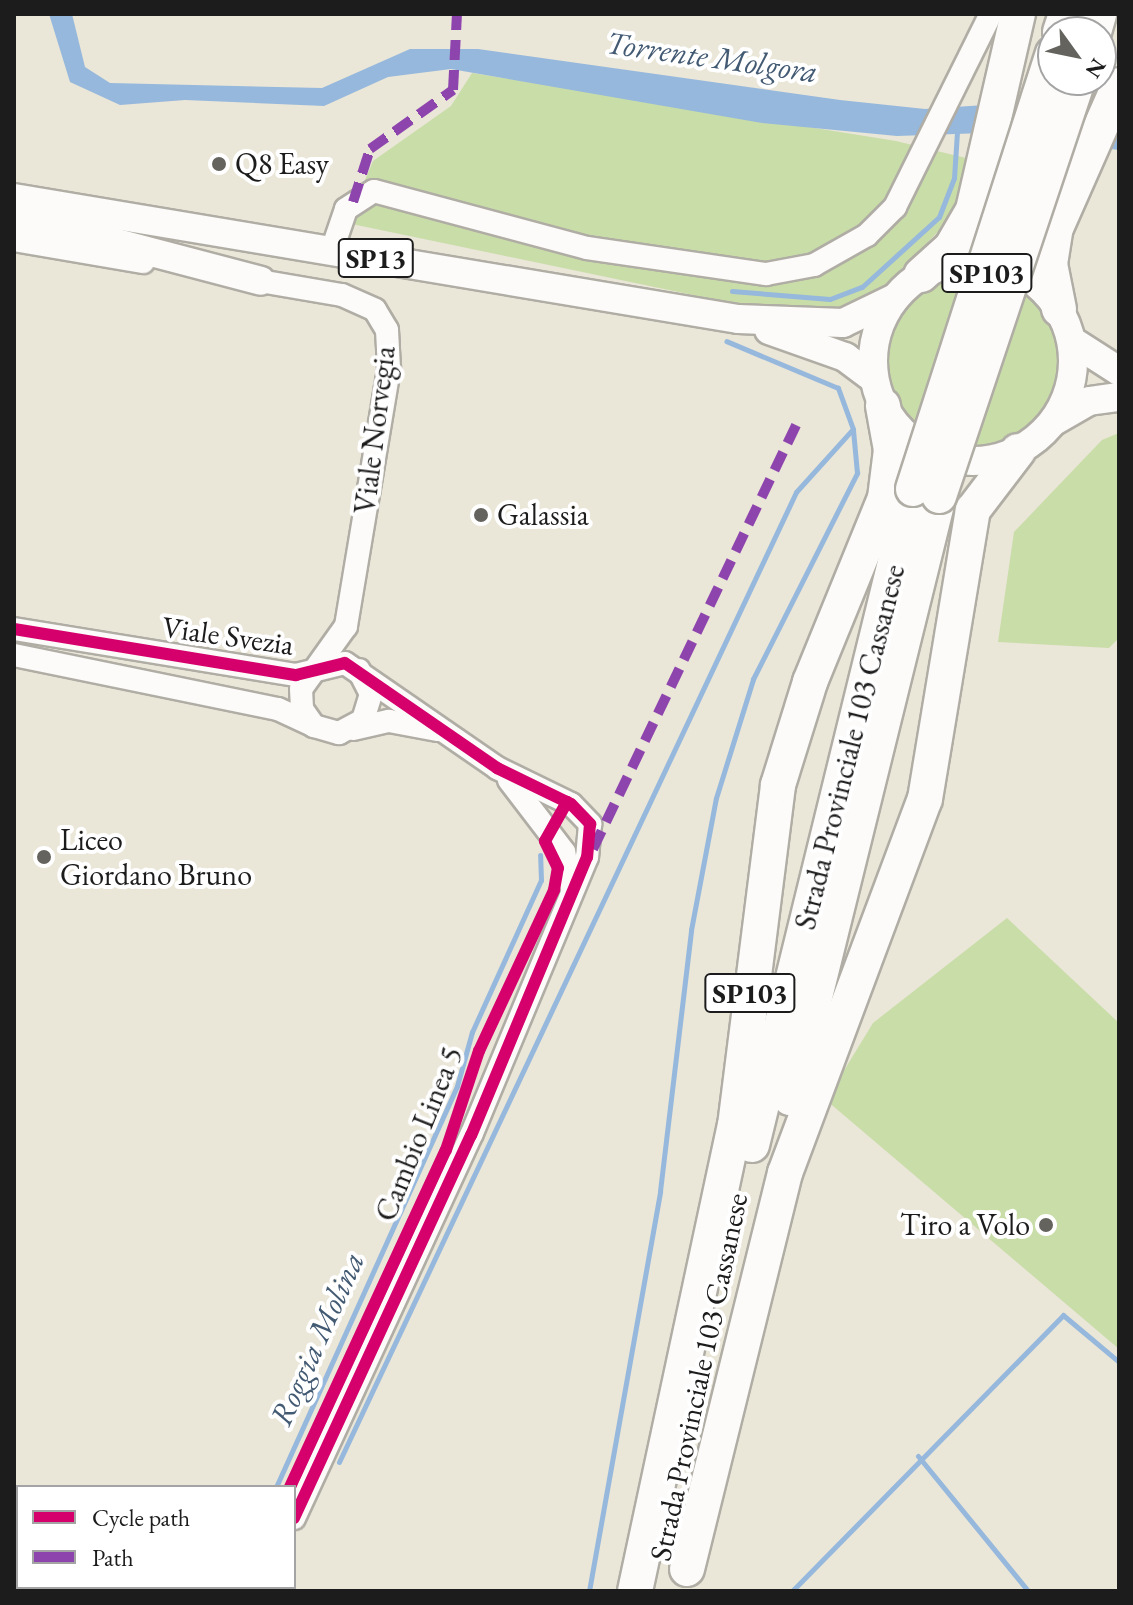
<!DOCTYPE html>
<html>
<head>
<meta charset="utf-8">
<style>
	body { margin:0 }
	#map { position:relative; width:1133px; height:1605px; overflow:hidden; background:#eae6d8; font-family:"EB Garamond",serif }
	div>[style] { position:absolute }
	.green>* { inset:0; background:#c9dda8 }
	.round { border-radius:50% }
	.water>* { inset:0; background:#96b8dc }
	.stream>* { height:5px; margin:-2.5px; padding:0 2.5px; transform-origin:2.5px; border-radius:2.5px; background:#96b8dc }
	.roads { filter:drop-shadow(2px 0 #b0ada5) drop-shadow(-2px 0 #b0ada5) drop-shadow(0 2px #b0ada5) drop-shadow(0 -2px #b0ada5) }
	.minor>* { height:22px; margin:-11px; padding:0 11px; transform-origin:11px; border-radius:11px; background:#fcfbf9 }
	.major>* { height:28px; margin:-14px; padding:0 14px; transform-origin:14px; border-radius:14px; background:#fcfbf9 }
	.major>.ring { margin:-14px; padding:0; box-sizing:content-box; background:none; border:28px solid #fcfbf9; border-radius:50% }
	.highway>* { height:34px; margin:-17px; padding:0 17px; transform-origin:17px; border-radius:17px; background:#fcfbf9 }
	.bridges { filter:drop-shadow(2px 0 #b0ada5) drop-shadow(-2px 0 #b0ada5) drop-shadow(0 2px #b0ada5) drop-shadow(0 -2px #b0ada5) }
	.highway-bridge>* { height:34px; margin:-17px; padding:0 17px; transform-origin:17px; border-radius:17px; background:#fcfbf9 }
	.quiet>* { height:10px; margin-top:-5px; transform-origin:0; background:repeating-linear-gradient(90deg,#8e44ad 0 20px,transparent 0 30px) }
	.cycleway>* { height:12px; margin:-6px; padding:0 6px; transform-origin:6px; border-radius:6px; background:#d6006c }
	.dots>* { width:22px; height:22px; translate:-50% -50%; box-sizing:border-box; border:4px solid #fff; border-radius:50% }
	span { translate:-50% -50%; white-space:nowrap; text-align:center; line-height:1.15; -webkit-text-stroke:8px #fff; paint-order:stroke }
	.shield-label span { padding:2px 6px; background:#fff; border:2px solid; border-radius:6px; -webkit-text-stroke-width:0 }
	.shield-label { font-size:28px; color:#1c1c1c; font-weight:700 }
	.poi-label { font-size:30px; color:#1c1c1c }
	.left { translate:0 -50%; text-align:left }
	.right { translate:-100% -50%; text-align:right }
	.street-label { font-size:30px; color:#1c1c1c }
	.water-label { font-size:32px; color:#435a73; font-style:italic }
	.frame { position:absolute; inset:0; border:16px solid #1c1c1c; pointer-events:none }
	.legend { position:absolute; left:16px; top:1485px; width:280px; height:104px; box-sizing:border-box; background:#fff; border:2px solid #a4a4a4; margin:0; padding:10px 14px; list-style:none; font-size:24px; color:#1c1c1c }
	.legend li { display:flex; align-items:center; gap:16px; height:40px }
	.legend b { width:40px; border:2px solid #a4a4a4 }
	.north { position:absolute; left:1037px; top:16px; width:80px; height:80px; box-sizing:border-box; background:#fff; border:2px solid #a4a4a4; border-radius:50%; rotate:123deg; font-size:22px; font-weight:700; line-height:32px; text-align:center; color:#1c1c1c }
	.north::after { content:''; display:block; margin:auto; width:28px; height:36px; background:#64635e; clip-path:polygon(50% 0,100% 100%,50% 72%,0 100%) }
</style>
</head>
<body>
<div id="map">
	<div class="green">
		<div style="clip-path:polygon(472px 73px,896px 141px,974px 160px,956px 213px,882px 290px,849px 309px,760px 309px,347px 223px,373px 161px,451px 106px)"></div>
		<div class="round" style="left:883px;top:269px;width:180px;height:180px"></div>
		<div style="clip-path:polygon(1119px 433px,1119px 638px,1109px 648px,998px 642px,1014px 532px,1102px 440px)"></div>
		<div style="clip-path:polygon(1007px 918px,1119px 1023px,1119px 1349px,826px 1100px,873px 1023px)"></div>
	</div>
	<div class="water">
		<div style="clip-path:polygon(49px 14px,72px 14px,85px 67px,110px 83px,322px 88px,410px 49px,478px 49px,840px 100px,925px 109px,985px 105px,1119px 127px,1119px 150px,984px 133px,897px 136px,762px 123px,451px 69px,388px 77px,324px 106px,185px 100px,120px 105px,70px 82px)"></div>
	</div>
	<div class="stream">
		<div style="left:732px;top:291px;width:98px;rotate:4.7deg"></div>
		<div style="left:830px;top:299px;width:34px;rotate:-21deg"></div>
		<div style="left:862px;top:287px;width:104px;rotate:-42.3deg"></div>
		<div style="left:939px;top:217px;width:42px;rotate:-69deg"></div>
		<div style="left:954px;top:178px;width:47px;rotate:-86.3deg"></div>
		<div style="left:918px;top:1456px;width:174px;rotate:50.8deg"></div>
		<div style="left:339px;top:1462px;width:1072px;rotate:-64.77deg"></div>
		<div style="left:796px;top:492px;width:85px;rotate:-47.9deg"></div>
		<div style="left:853px;top:429px;width:44px;rotate:-110.1deg"></div>
		<div style="left:838px;top:388px;width:121px;rotate:-157.2deg"></div>
		<div style="left:276px;top:1487px;width:440px;rotate:-65.7deg"></div>
		<div style="left:457px;top:1086px;width:56px;rotate:-74.5deg"></div>
		<div style="left:472px;top:1032px;width:167px;rotate:-65.6deg"></div>
		<div style="left:541px;top:880px;width:25px;rotate:-92deg"></div>
		<div style="left:228px;top:1591px;width:4px;rotate:-63deg"></div>
		<div style="left:589px;top:1591px;width:406px;rotate:-79.9deg"></div>
		<div style="left:660px;top:1191px;width:263px;rotate:-83.2deg"></div>
		<div style="left:691px;top:930px;width:134px;rotate:-79.3deg"></div>
		<div style="left:716px;top:798px;width:125px;rotate:-72.7deg"></div>
		<div style="left:753px;top:679px;width:231px;rotate:-63.2deg"></div>
		<div style="left:857px;top:473px;width:43px;rotate:-95.3deg"></div>
		<div style="left:792px;top:1591px;width:387px;rotate:-45.5deg"></div>
		<div style="left:1063px;top:1315px;width:73px;rotate:40deg"></div>
	</div>
	<div class="roads">
		<div class="minor">
			<div style="left:14px;top:240px;width:131px;rotate:9.7deg"></div>
			<div style="left:332px;top:250px;width:43px;rotate:-71.1deg"></div>
			<div style="left:346px;top:209px;width:33px;rotate:-33deg"></div>
			<div style="left:374px;top:191px;width:220px;rotate:15deg"></div>
			<div style="left:587px;top:248px;width:181px;rotate:8.3deg"></div>
			<div style="left:766px;top:274px;width:49px;rotate:-10.6deg"></div>
			<div style="left:814px;top:265px;width:61px;rotate:-29.5deg"></div>
			<div style="left:867px;top:235px;width:40px;rotate:-45deg"></div>
			<div style="left:895px;top:207px;width:216px;rotate:-63.6deg"></div>
			<div style="left:248px;top:279px;width:95px;rotate:9.7deg"></div>
			<div style="left:342px;top:295px;width:36px;rotate:24deg"></div>
			<div style="left:375px;top:310px;width:23px;rotate:59deg"></div>
			<div style="left:387px;top:330px;width:39px;rotate:87deg"></div>
			<div style="left:389px;top:369px;width:261px;rotate:99.5deg"></div>
			<div style="left:346px;top:626px;width:77px;rotate:125.5deg"></div>
			<div style="left:301px;top:689px;width:20px;rotate:87deg"></div>
			<div style="left:302px;top:709px;width:21px;rotate:55deg"></div>
			<div style="left:314px;top:726px;width:26px;rotate:16deg"></div>
			<div style="left:339px;top:733px;width:27px;rotate:-28deg"></div>
			<div style="left:363px;top:720px;width:27px;rotate:-73deg"></div>
			<div style="left:371px;top:694px;width:27px;rotate:-117deg"></div>
			<div style="left:14px;top:629px;width:286px;rotate:9.3deg"></div>
			<div style="left:296px;top:675px;width:50px;rotate:-13.8deg"></div>
			<div style="left:345px;top:663px;width:185px;rotate:34.6deg"></div>
			<div style="left:497px;top:768px;width:82px;rotate:25.9deg"></div>
			<div style="left:571px;top:804px;width:28px;rotate:46deg"></div>
			<div style="left:590px;top:824px;width:33px;rotate:95deg"></div>
			<div style="left:587px;top:857px;width:301px;rotate:112.6deg"></div>
			<div style="left:471px;top:1135px;width:422px;rotate:114.8deg"></div>
			<div style="left:14px;top:655px;width:269px;rotate:11.6deg"></div>
			<div style="left:278px;top:709px;width:38px;rotate:25deg"></div>
			<div style="left:353px;top:729px;width:37px;rotate:-13deg"></div>
			<div style="left:389px;top:721px;width:49px;rotate:10.6deg"></div>
			<div style="left:509px;top:780px;width:91px;rotate:52.6deg"></div>
			<div style="left:564px;top:852px;width:38px;rotate:78deg"></div>
			<div style="left:260px;top:1591px;width:4px;rotate:-63deg"></div>
		</div>
		<div class="major">
			<div style="left:14px;top:198px;width:734px;rotate:9.49deg"></div>
			<div style="left:738px;top:319px;width:105px;rotate:2.2deg"></div>
			<div style="left:843px;top:323px;width:58px;rotate:-25.7deg"></div>
			<div style="left:14px;top:216px;width:255px;rotate:14.7deg"></div>
			<div class="ring" style="left:873px;top:261px;width:172px;height:172px"></div>
			<div style="left:769px;top:330px;width:81px;rotate:19.6deg"></div>
			<div style="left:845px;top:357px;width:36px;rotate:37deg"></div>
			<div style="left:1072px;top:341px;width:56px;rotate:32.6deg"></div>
			<div style="left:1054px;top:421px;width:40px;rotate:-29.7deg"></div>
			<div style="left:1089px;top:401px;width:30px;rotate:-8deg"></div>
		</div>
		<div class="highway">
			<div style="left:1060px;top:32px;width:19px;rotate:-72deg"></div>
			<div style="left:1094px;top:32px;width:19px;rotate:-74deg"></div>
			<div style="left:921px;top:275px;width:40px;rotate:-42deg"></div>
			<div style="left:951px;top:248px;width:44px;rotate:-59.9deg"></div>
			<div style="left:973px;top:210px;width:201px;rotate:-77.1deg"></div>
			<div style="left:1059px;top:309px;width:46px;rotate:-101.3deg"></div>
			<div style="left:1050px;top:264px;width:36px;rotate:-81deg"></div>
			<div style="left:1056px;top:228px;width:156px;rotate:-66.2deg"></div>
			<div style="left:790px;top:1098px;width:620px;rotate:-76.1deg"></div>
			<div style="left:752px;top:1145px;width:675px;rotate:-76.21deg"></div>
			<div style="left:687px;top:1569px;width:408px;rotate:-76.1deg"></div>
			<div style="left:785px;top:1173px;width:399px;rotate:-69.5deg"></div>
			<div style="left:925px;top:799px;width:293px;rotate:-80.6deg"></div>
			<div style="left:973px;top:510px;width:74px;rotate:-52.7deg"></div>
			<div style="left:635px;top:1591px;width:476px;rotate:-77.9deg"></div>
			<div style="left:735px;top:1126px;width:344px;rotate:-82.8deg"></div>
			<div style="left:778px;top:785px;width:108px;rotate:-72.7deg"></div>
			<div style="left:810px;top:682px;width:199px;rotate:-67.8deg"></div>
			<div style="left:885px;top:498px;width:48px;rotate:-82.9deg"></div>
			<div style="left:891px;top:450px;width:45px;rotate:-100.3deg"></div>
		</div>
	</div>
	<div class="bridges">
		<div class="highway-bridge">
			<div style="left:913px;top:489px;width:457px;rotate:-72.2deg"></div>
			<div style="left:939px;top:496px;width:439px;rotate:-71.5deg"></div>
		</div>
	</div>
	<div class="quiet">
		<div style="left:353px;top:202px;width:56px;rotate:-72.2deg"></div>
		<div style="left:370px;top:149px;width:102px;rotate:-35.4deg"></div>
		<div style="left:453px;top:90px;width:76px;rotate:-87deg"></div>
		<div style="left:593px;top:849px;width:480px;rotate:-64.4deg"></div>
	</div>
	<div class="cycleway">
		<div style="left:14px;top:629px;width:286px;rotate:9.3deg"></div>
		<div style="left:296px;top:675px;width:50px;rotate:-13.8deg"></div>
		<div style="left:345px;top:663px;width:185px;rotate:34.6deg"></div>
		<div style="left:497px;top:768px;width:82px;rotate:25.9deg"></div>
		<div style="left:571px;top:804px;width:28px;rotate:46deg"></div>
		<div style="left:590px;top:824px;width:33px;rotate:95deg"></div>
		<div style="left:587px;top:857px;width:301px;rotate:112.6deg"></div>
		<div style="left:471px;top:1135px;width:422px;rotate:114.8deg"></div>
		<div style="left:290px;top:1487px;width:371px;rotate:-65.2deg"></div>
		<div style="left:446px;top:1150px;width:104px;rotate:-71.6deg"></div>
		<div style="left:479px;top:1051px;width:178px;rotate:-65deg"></div>
		<div style="left:554px;top:890px;width:22px;rotate:-80deg"></div>
		<div style="left:558px;top:868px;width:30px;rotate:-116deg"></div>
		<div style="left:545px;top:841px;width:45px;rotate:-60.6deg"></div>
	</div>
	<div class="dots">
		<div style="left:219px;top:164px;background:#64635e"></div>
		<div style="left:481px;top:515px;background:#64635e"></div>
		<div style="left:44px;top:857px;background:#64635e"></div>
		<div style="left:1046px;top:1225px;background:#64635e"></div>
	</div>
	<div class="shield-label">
		<span style="left:376px;top:258px">SP13</span>
		<span style="left:987px;top:273px">SP103</span>
		<span style="left:750px;top:993px">SP103</span>
	</div>
	<div class="poi-label">
		<span class="left" style="left:235px;top:164px">Q8 Easy</span>
		<span class="left" style="left:497px;top:515px">Galassia</span>
		<span class="left" style="left:60px;top:857px">Liceo<br>Giordano Bruno</span>
		<span class="right" style="left:1030px;top:1225px">Tiro a Volo</span>
	</div>
	<div class="street-label">
		<span style="left:375px;top:430px;rotate:-83deg">Viale Norvegia</span>
		<span style="left:228px;top:636px;rotate:8deg">Viale Svezia</span>
		<span style="left:850px;top:747px;rotate:-76deg">Strada Provinciale 103 Cassanese</span>
		<span style="left:419px;top:1134px;rotate:-68deg">Cambio Linea 5</span>
		<span style="left:699px;top:1377px;rotate:-78deg">Strada Provinciale 103 Cassanese</span>
	</div>
	<div class="water-label">
		<span style="left:712px;top:57px;rotate:8deg">Torrente Molgora</span>
		<span style="left:317px;top:1339px;rotate:-66deg">Roggia Molina</span>
	</div>
	<div class="frame"></div>
	<ul class="legend">
	<li><b style="height:10px;background:#d6006c"></b>Cycle path</li>
	<li><b style="height:10px;background:#8e44ad"></b>Path</li>
	</ul>
	<div class="north">N</div>
</div>
</body>
</html>
